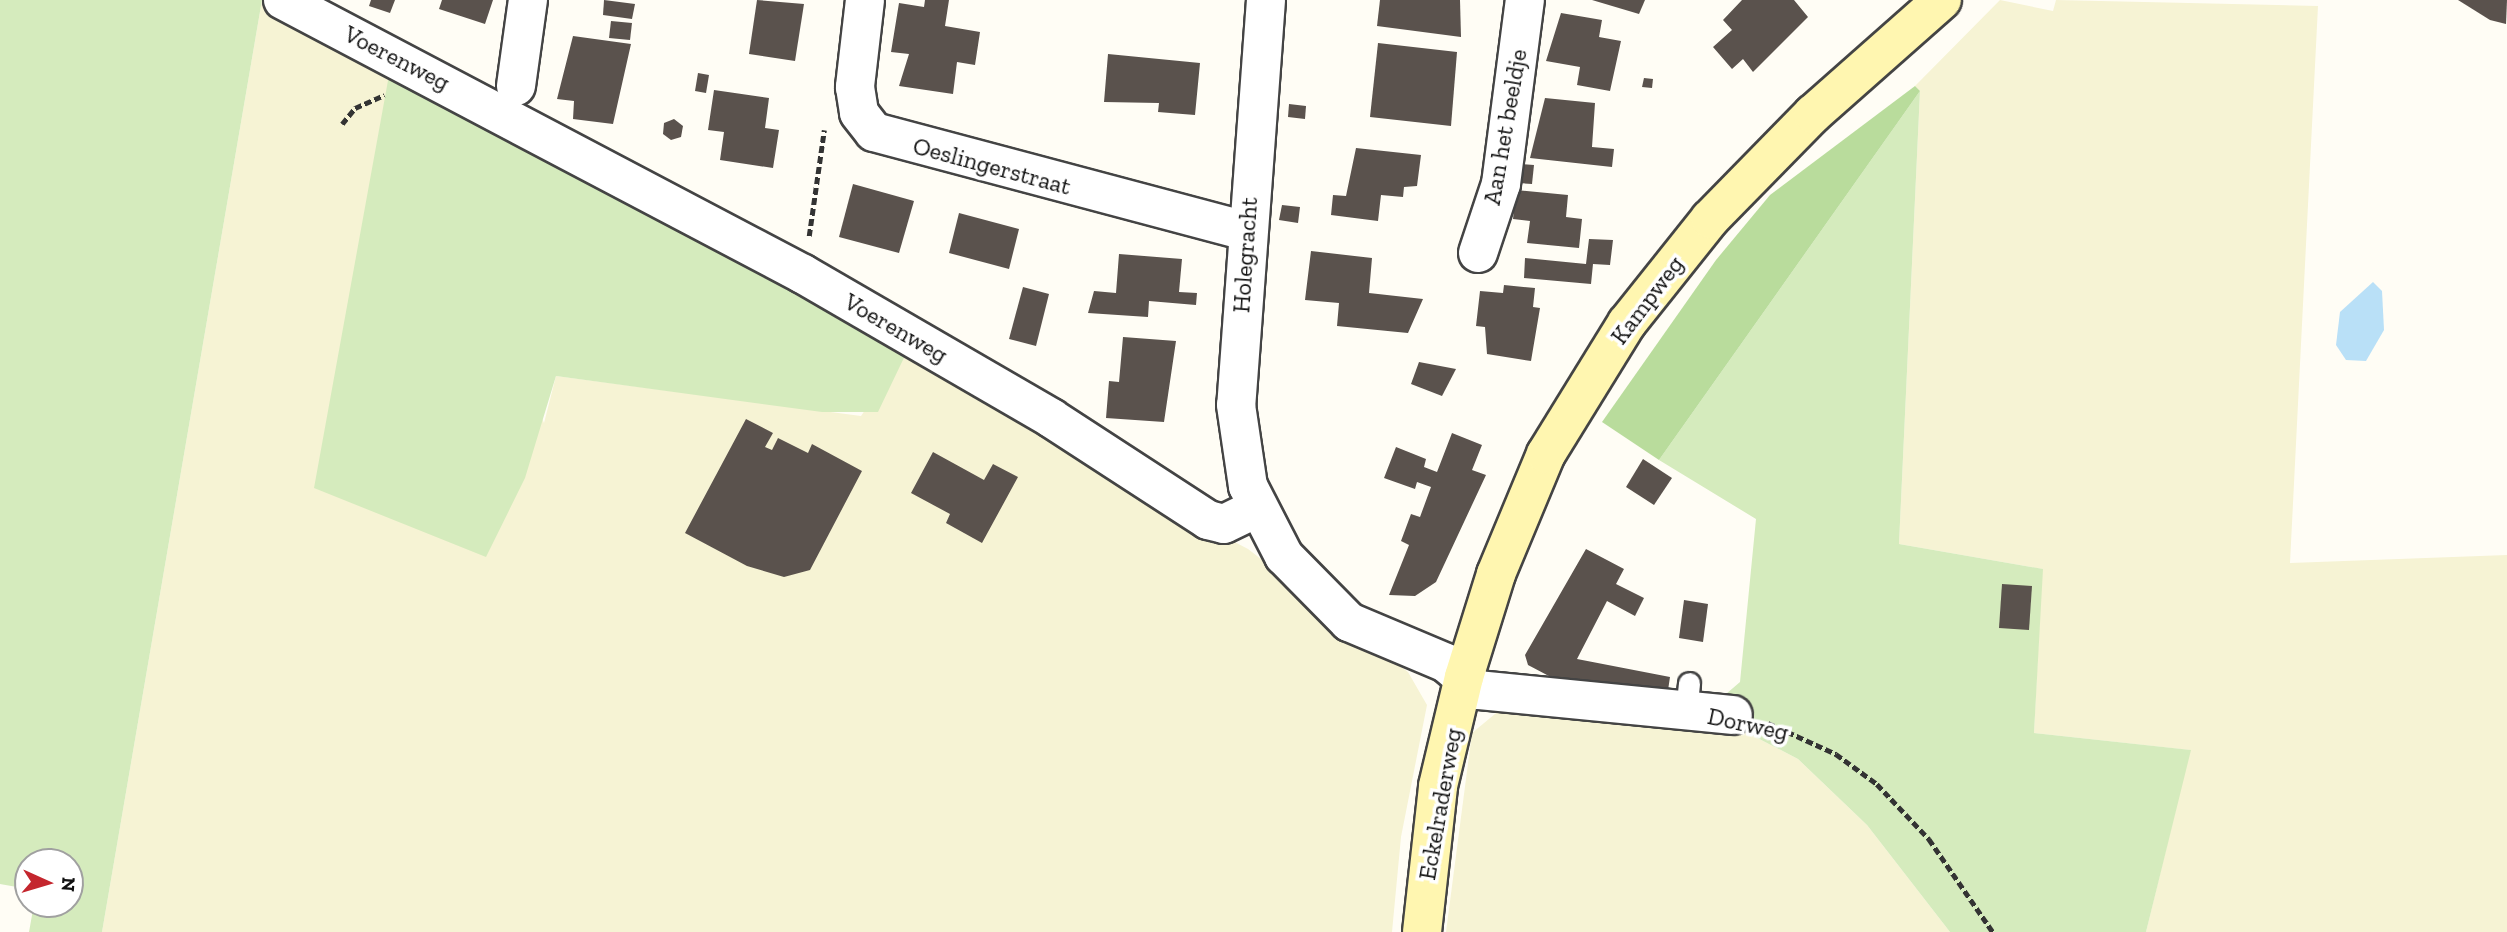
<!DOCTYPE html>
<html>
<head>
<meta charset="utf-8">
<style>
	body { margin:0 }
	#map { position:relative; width:2507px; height:932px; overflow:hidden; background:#fffdf5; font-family:"Zilla Slab",serif }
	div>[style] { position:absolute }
	.farmland>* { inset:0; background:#f6f3d4 }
	.green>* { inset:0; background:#d5ebbd }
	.forest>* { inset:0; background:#b9dc9c }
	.water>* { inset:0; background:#b9e0f7 }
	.building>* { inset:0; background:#5a524d }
	.path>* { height:4.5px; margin-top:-2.25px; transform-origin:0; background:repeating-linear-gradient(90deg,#333 0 7px,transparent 0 10.5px) }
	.roads { filter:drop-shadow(2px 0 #444) drop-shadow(-2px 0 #444) drop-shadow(0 2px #444) drop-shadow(0 -2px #444) }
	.service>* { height:21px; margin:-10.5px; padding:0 10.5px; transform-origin:10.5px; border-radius:10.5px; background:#fff }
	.minor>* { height:38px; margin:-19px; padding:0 19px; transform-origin:19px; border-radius:19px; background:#fff }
	.secondary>* { height:38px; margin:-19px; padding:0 19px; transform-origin:19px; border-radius:19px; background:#fff6b0 }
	span { translate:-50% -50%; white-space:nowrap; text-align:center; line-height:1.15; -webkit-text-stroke:7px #fff; paint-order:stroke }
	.street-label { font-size:24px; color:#111 }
	.north { position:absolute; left:14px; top:848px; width:70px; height:70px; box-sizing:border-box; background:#fff; border:2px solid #a0a0a0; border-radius:50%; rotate:94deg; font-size:19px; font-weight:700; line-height:28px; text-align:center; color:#111 }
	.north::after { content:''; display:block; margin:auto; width:24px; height:32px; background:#c4262e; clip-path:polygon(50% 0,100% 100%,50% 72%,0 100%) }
</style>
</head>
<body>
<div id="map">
	<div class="farmland">
		<div style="clip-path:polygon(262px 0,391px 64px,544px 423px,556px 376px,861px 416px,912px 341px,1126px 485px,1248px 549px,1408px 672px,1427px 705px,1401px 837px,1392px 932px,102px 932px)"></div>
		<div style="clip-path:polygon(2000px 0,2053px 11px,2056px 0,2318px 6px,2290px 563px,2507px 555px,2507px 932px,2146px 932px,2190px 750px,2034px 733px,2042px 569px,1899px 544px,1920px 91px,1915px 86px)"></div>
		<div style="clip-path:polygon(1501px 709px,1719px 718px,1798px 759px,1867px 825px,1950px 932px,1446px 932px,1472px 733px)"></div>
	</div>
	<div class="green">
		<div style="clip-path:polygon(0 0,262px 0,102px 932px,29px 932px,34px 904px,70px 904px,70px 862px,28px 862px,28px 889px,0 884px)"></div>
		<div style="clip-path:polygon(391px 64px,912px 341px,878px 412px,822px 412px,556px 376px,525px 478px,486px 557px,314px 488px)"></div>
		<div style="clip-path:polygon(1920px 91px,1899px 544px,2043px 569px,2034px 733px,2191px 750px,2146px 932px,1950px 932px,1867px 825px,1798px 759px,1719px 718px,1698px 718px,1740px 682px,1756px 519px,1659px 460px)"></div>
	</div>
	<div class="forest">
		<div style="clip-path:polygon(1915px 86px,1920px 91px,1659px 460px,1602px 422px,1716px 260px,1770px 195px)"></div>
	</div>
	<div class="water">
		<div style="clip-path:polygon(2373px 282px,2382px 291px,2384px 330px,2366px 361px,2346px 360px,2336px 345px,2340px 312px)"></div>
	</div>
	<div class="building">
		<div style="clip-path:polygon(371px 0,395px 0,390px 13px,369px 6px)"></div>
		<div style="clip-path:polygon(442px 0,493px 0,485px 24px,439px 9px)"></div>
		<div style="clip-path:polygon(604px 0,635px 4px,632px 19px,603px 15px)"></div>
		<div style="clip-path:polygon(757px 0,804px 4px,795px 61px,749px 54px)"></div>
		<div style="clip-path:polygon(925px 0,949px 0,945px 26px,980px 32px,975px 65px,957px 62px,953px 94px,899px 86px,909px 54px,891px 52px,899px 3px,924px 7px)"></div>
		<div style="clip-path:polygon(1380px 0,1460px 0,1461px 37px,1377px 26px)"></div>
		<div style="clip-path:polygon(1592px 0,1645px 0,1639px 14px)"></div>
		<div style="clip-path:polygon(1742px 0,1794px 0,1808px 17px,1753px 72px,1743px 59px,1732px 69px,1713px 47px,1732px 30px,1723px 20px)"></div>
		<div style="clip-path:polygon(2458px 0,2507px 0,2506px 24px,2490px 20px)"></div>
		<div style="clip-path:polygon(1561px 13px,1602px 20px,1599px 37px,1621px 41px,1610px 91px,1577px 85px,1580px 67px,1546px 61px)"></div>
		<div style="clip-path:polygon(611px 21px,632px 23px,630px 40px,609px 38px)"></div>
		<div style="clip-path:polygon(573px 36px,631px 44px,613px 124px,573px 119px,574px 101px,557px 99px)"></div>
		<div style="clip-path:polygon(1378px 43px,1457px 52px,1451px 126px,1370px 117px)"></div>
		<div style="clip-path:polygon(1108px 54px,1200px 63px,1195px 115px,1158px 112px,1159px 103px,1104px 102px)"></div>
		<div style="clip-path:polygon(698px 73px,709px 75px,706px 93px,695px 91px)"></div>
		<div style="clip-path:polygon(1644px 78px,1653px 79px,1652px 88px,1642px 87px)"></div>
		<div style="clip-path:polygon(714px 90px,769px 98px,765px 128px,779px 130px,773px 168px,720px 160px,724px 132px,708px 130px)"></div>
		<div style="clip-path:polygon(1545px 98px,1595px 103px,1592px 147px,1614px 149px,1612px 167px,1530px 158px)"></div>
		<div style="clip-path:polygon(1289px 104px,1306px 106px,1305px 119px,1288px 117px)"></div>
		<div style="clip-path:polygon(674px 119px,683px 126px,681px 137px,671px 140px,663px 134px,664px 123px)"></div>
		<div style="clip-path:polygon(1356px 148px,1421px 155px,1417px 186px,1404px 187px,1403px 197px,1381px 195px,1378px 221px,1331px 215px,1333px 195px,1346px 196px)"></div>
		<div style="clip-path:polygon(1521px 164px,1534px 165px,1532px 184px,1519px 183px)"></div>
		<div style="clip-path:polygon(853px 184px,914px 201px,899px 253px,839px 237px)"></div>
		<div style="clip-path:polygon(1516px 190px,1568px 195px,1566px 217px,1582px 219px,1579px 248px,1527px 243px,1530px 221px,1513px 219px)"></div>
		<div style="clip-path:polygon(1282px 205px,1300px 207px,1298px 223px,1279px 220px)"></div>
		<div style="clip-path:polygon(959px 213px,1019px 229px,1009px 269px,949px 253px)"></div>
		<div style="clip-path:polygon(1589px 239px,1613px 240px,1610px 265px,1593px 264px,1591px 284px,1524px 278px,1525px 258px,1586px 264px)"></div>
		<div style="clip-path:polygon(1311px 251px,1372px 258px,1369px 293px,1423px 299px,1408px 333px,1337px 326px,1339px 303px,1305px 300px)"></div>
		<div style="clip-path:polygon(1119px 254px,1182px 259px,1179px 292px,1197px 293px,1196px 305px,1149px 301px,1148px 317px,1088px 313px,1094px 291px,1116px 293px)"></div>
		<div style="clip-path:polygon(1504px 285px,1535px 288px,1533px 307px,1540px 308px,1531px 361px,1487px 354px,1485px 327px,1476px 326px,1480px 291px,1503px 293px)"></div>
		<div style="clip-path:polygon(1023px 287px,1049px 294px,1036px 346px,1009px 339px)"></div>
		<div style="clip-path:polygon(1123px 337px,1176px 341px,1164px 422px,1106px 418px,1109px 381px,1119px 382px)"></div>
		<div style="clip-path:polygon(1419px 362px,1456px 369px,1442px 396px,1411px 384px)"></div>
		<div style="clip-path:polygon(746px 419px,773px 433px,765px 447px,772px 450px,778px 438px,808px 453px,812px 444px,862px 471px,810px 570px,784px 577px,747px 566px,685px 533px)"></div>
		<div style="clip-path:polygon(1452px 433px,1482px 445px,1472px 470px,1486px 475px,1436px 582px,1415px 596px,1389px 595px,1409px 545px,1401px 541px,1411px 514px,1420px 517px,1431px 487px,1417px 482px,1415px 489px,1384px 478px,1396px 447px,1426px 459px,1424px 467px,1437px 472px)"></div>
		<div style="clip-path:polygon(933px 452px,984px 480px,993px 464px,1018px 477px,982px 543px,946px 523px,950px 514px,911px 493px)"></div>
		<div style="clip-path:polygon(1643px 459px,1672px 478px,1654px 505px,1626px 487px)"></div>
		<div style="clip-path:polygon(1586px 549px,1624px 569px,1616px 584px,1644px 598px,1635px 616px,1607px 601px,1577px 659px,1670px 677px,1667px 697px,1566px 685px,1528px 665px,1525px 655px)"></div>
		<div style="clip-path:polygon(2002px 584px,2032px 586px,2029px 630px,1999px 628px)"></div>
		<div style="clip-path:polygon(1684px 600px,1708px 604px,1703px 642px,1679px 638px)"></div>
	</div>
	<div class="path">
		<div style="left:342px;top:124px;width:21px;rotate:-51deg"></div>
		<div style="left:355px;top:108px;width:32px;rotate:-24deg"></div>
		<div style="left:809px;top:236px;width:107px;rotate:-81.9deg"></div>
		<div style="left:1768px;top:723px;width:75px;rotate:24.5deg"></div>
		<div style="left:1836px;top:754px;width:51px;rotate:36.2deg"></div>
		<div style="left:1877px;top:784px;width:76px;rotate:46.6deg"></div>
		<div style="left:1929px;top:839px;width:113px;rotate:55.5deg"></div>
	</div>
	<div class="roads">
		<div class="service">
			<div style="left:1686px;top:712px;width:29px;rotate:-84deg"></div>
		</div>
		<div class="minor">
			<div style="left:283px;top:0;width:588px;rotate:27.79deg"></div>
			<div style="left:803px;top:274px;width:287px;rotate:30.1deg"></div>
			<div style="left:1051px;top:418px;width:187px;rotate:33deg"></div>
			<div style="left:1208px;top:520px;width:16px;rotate:14deg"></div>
			<div style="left:1224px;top:524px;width:34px;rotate:-26deg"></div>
			<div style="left:865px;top:0;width:88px;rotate:96.6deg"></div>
			<div style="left:855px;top:87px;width:26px;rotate:81deg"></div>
			<div style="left:859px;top:113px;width:24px;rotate:52deg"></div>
			<div style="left:874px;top:132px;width:384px;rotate:14.9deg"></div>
			<div style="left:1266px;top:0;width:406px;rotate:94.2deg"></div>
			<div style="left:1236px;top:405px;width:82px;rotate:81.6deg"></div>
			<div style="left:1248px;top:486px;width:79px;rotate:62.8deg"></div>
			<div style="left:1284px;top:556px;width:93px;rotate:45.4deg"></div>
			<div style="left:1349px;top:622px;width:105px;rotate:22.9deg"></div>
			<div style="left:1446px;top:663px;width:42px;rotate:40.2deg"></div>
			<div style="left:1478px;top:690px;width:256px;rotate:5.6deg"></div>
			<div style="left:516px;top:86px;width:87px;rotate:-82.1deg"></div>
			<div style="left:1478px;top:253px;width:73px;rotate:-71.6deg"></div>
			<div style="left:1501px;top:184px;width:186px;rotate:-82.6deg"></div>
		</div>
		<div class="secondary">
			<div style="left:1422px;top:932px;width:147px;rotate:-83.7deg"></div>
			<div style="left:1438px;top:786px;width:112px;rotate:-76.6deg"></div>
			<div style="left:1464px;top:677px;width:108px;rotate:-72.7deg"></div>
			<div style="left:1496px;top:574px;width:130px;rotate:-67.4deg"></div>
			<div style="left:1546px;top:454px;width:154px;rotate:-58.3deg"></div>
			<div style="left:1627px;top:323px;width:133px;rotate:-51.4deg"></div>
			<div style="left:1710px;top:219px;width:147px;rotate:-45.6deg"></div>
			<div style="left:1813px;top:114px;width:172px;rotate:-41.5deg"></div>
		</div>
	</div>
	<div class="street-label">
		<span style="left:397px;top:58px;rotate:27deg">Voerenweg</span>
		<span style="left:1505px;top:127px;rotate:-80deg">Aan het beeldje</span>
		<span style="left:992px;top:166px;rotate:15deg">Oeslingerstraat</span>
		<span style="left:1245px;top:255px;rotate:-86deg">Holegracht</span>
		<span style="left:1647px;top:300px;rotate:-53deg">Kampweg</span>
		<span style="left:896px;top:328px;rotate:30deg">Voerenweg</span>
		<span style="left:1748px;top:724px;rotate:12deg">Dorweg</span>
		<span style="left:1440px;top:804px;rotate:-80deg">Eckelraderweg</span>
	</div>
	<div class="north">N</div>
</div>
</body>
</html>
